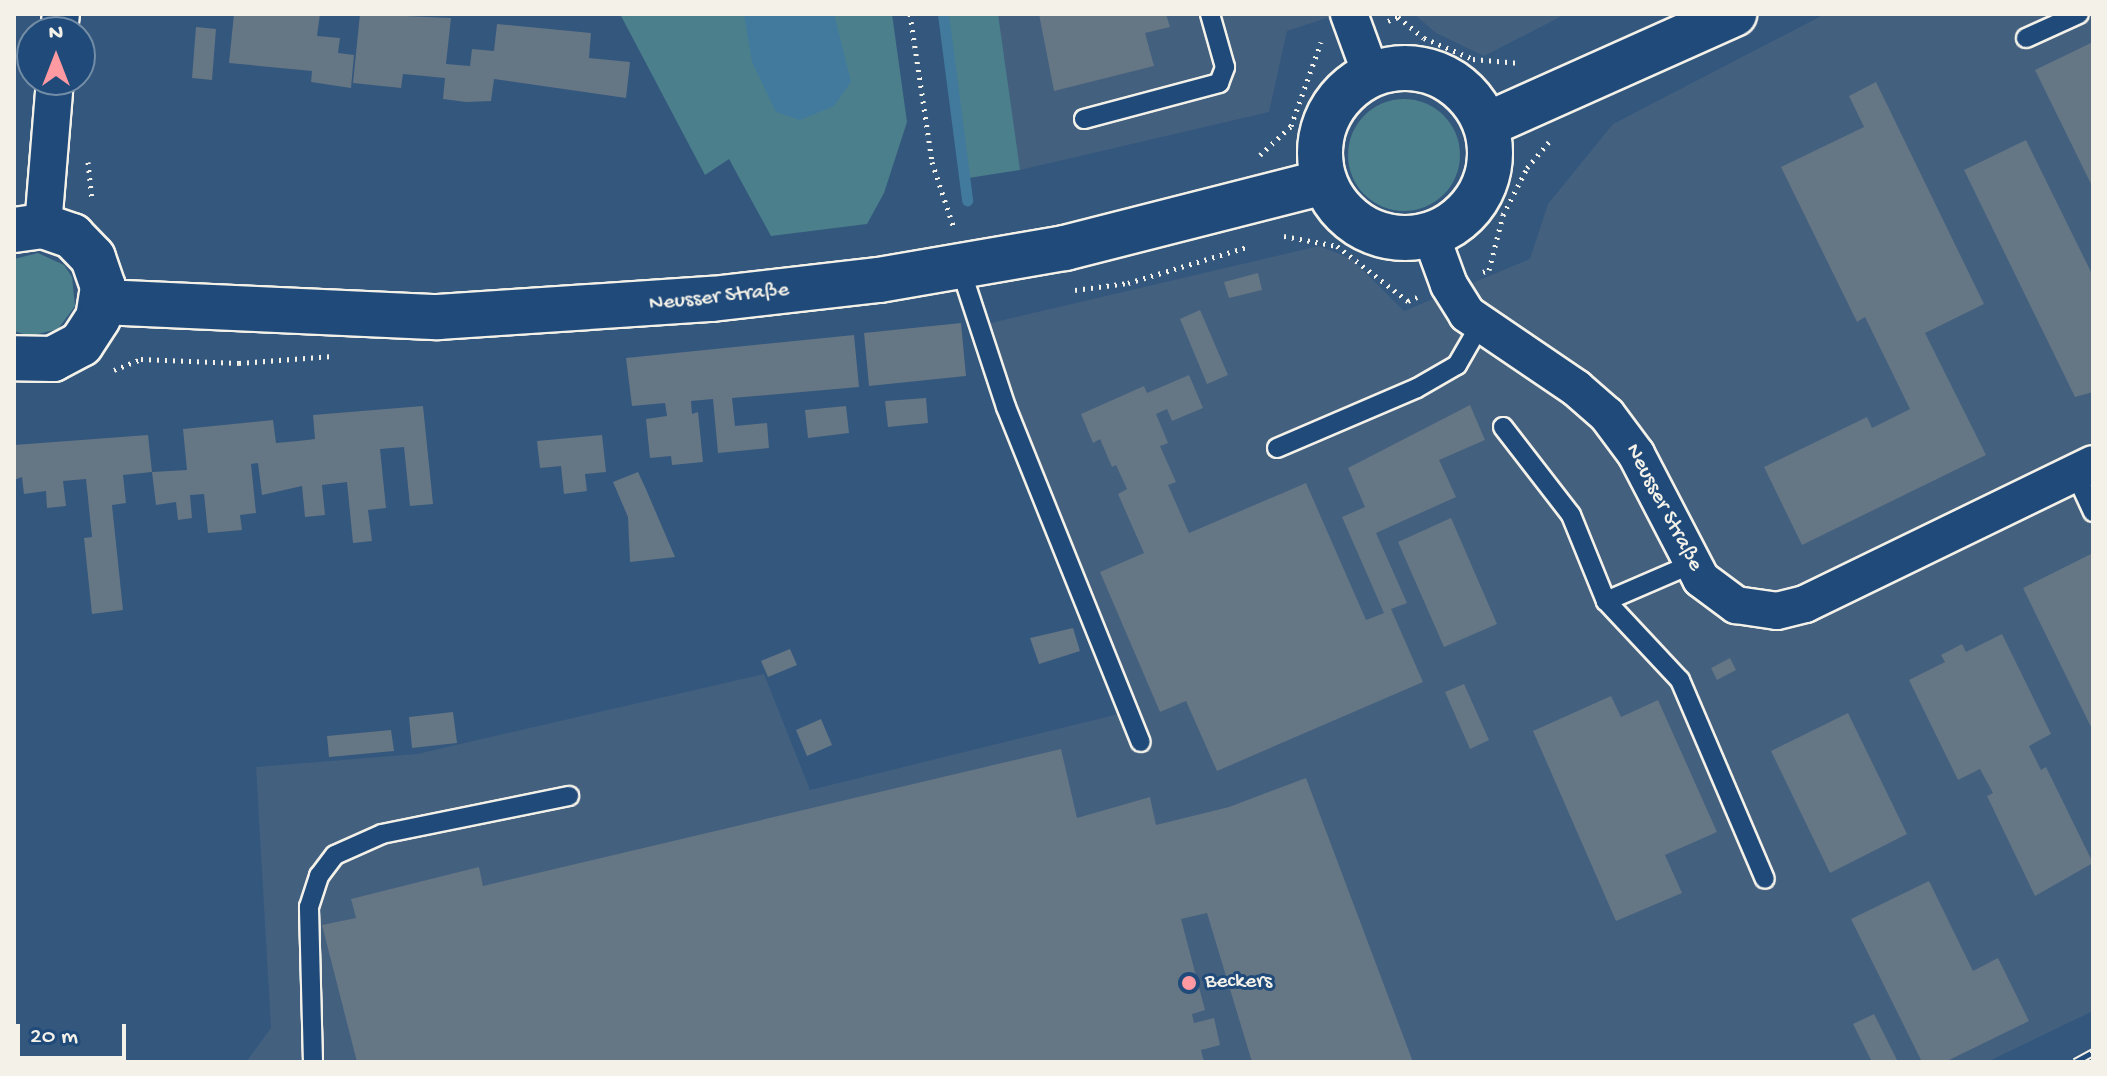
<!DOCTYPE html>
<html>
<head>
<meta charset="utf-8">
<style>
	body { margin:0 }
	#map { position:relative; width:2107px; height:1076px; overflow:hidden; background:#34577d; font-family:"Gochi Hand",sans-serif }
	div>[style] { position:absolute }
	.built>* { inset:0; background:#43607f }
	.green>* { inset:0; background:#4b7f8c }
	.round { border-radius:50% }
	.water>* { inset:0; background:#427a9e }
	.stream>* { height:11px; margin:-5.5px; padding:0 5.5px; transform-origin:5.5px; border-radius:5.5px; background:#427a9e }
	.building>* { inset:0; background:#657685 }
	.path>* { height:5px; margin-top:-2.5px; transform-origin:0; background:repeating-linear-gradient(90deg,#f4f1e8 0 2px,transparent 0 8px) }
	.roads { filter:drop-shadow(2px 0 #f4f1e8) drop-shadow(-2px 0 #f4f1e8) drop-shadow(0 2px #f4f1e8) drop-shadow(0 -2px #f4f1e8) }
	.lane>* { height:18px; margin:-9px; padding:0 9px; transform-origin:9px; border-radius:9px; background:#1f4a7a }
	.street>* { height:36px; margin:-18px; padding:0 18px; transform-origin:18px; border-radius:18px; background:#1f4a7a }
	.secondary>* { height:44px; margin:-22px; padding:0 22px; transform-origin:22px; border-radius:22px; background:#1f4a7a }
	.secondary>.ring { margin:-22px; padding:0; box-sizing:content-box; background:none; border:44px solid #1f4a7a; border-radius:50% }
	.rail>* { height:9px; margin-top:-4.5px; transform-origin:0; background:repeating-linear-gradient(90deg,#1f4a7a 0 18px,#f4f1e8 0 36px); box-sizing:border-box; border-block:2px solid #f4f1e8 }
	.dots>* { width:22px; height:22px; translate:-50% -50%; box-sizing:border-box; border:4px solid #1f4a7a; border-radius:50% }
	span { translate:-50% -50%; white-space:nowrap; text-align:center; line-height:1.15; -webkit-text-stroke:6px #1f4a7a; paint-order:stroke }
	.street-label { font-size:22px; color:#f4f1e8 }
	.poi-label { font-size:22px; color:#f4f1e8 }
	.left { translate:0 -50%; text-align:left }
	.frame { position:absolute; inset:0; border:16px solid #f4f1e8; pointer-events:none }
	.north { position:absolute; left:16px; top:16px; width:80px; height:80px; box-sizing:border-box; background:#1f4a7a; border:2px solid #748da6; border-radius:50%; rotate:0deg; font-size:22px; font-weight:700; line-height:32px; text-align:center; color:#f4f1e8 }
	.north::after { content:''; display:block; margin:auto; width:28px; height:36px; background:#ff9aa2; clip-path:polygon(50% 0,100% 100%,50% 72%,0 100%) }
	.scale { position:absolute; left:16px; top:1024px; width:110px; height:36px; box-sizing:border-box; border:4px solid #f4f1e8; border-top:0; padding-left:10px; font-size:24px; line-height:28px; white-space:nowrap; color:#f4f1e8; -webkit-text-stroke:6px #1f4a7a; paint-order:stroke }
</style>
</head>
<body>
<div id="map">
	<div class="built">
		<div style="clip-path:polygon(993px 14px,1339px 14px,1287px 31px,1269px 112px,1020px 170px)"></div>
		<div style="clip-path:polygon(1414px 14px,1566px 14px,1484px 56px,1436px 33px)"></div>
		<div style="clip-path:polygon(1825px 14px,2093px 14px,2093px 1011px,1987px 1062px,246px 1062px,271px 1028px,256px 767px,417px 754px,764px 674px,810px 790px,1135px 710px,982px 325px,1319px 246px,1352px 259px,1404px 311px,1530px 259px,1548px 204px,1613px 124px)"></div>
	</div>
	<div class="green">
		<div style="clip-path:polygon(620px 14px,892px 14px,907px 122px,884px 193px,867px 224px,771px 236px,729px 159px,705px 175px)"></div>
		<div style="clip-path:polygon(942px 14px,998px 14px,1020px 170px,962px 179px)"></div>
		<div class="round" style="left:1348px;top:99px;width:112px;height:112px"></div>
		<div style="clip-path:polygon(38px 253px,64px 265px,72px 277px,75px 306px,58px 329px,30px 336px,14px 331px,14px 259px)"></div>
	</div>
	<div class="water">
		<div style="clip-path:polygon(744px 14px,834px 14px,851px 82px,834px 106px,800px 120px,776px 112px,752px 62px)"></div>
	</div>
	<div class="stream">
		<div style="left:943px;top:14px;width:188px;rotate:82.6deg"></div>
	</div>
	<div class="building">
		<div style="clip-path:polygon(234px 14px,320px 14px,317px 36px,340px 38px,338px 53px,354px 55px,351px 88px,311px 82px,312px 71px,229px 63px)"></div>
		<div style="clip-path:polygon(360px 14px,451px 18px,446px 64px,470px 66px,472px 49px,494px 51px,497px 24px,591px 33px,589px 58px,630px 62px,626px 98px,494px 79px,491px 101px,466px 102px,443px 99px,445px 78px,403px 74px,401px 88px,353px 83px)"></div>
		<div style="clip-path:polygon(1039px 14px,1166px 14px,1170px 27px,1145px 33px,1154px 66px,1054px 91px)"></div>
		<div style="clip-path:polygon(196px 27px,216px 29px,212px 80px,192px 78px)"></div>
		<div style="clip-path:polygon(2093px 42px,2093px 188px,2035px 70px)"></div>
		<div style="clip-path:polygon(1876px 82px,1984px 304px,1925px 333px,1986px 455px,1802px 545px,1764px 467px,1867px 417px,1872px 428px,1910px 409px,1865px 317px,1857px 322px,1781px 167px,1864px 127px,1849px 96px)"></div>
		<div style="clip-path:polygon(2026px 140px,2093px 276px,2093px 392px,2075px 397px,1964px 170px)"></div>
		<div style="clip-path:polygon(1258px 273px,1262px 290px,1229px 298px,1224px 282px)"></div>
		<div style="clip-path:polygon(1200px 310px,1228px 375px,1207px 384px,1180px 319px)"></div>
		<div style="clip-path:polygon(961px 323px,966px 376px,869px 386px,864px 333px)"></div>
		<div style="clip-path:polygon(854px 335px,859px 387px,732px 398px,735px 426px,767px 423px,769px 448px,718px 453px,713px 399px,691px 401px,692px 414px,698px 412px,703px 462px,672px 465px,671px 456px,650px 458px,646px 419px,667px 416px,665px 403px,632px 406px,626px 358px)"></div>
		<div style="clip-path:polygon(1189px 375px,1203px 408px,1172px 421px,1167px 409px,1156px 414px,1168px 443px,1160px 446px,1176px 482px,1168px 485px,1189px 533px,1306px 483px,1366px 620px,1384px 613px,1342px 517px,1365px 507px,1348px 468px,1470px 405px,1485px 440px,1439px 460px,1456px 497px,1376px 533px,1407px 603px,1391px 609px,1423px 682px,1217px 771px,1186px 701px,1160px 712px,1100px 572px,1144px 553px,1118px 494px,1127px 489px,1116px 465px,1112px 467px,1100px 439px,1093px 443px,1081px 414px,1144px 386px,1147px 393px)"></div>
		<div style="clip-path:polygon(926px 398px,928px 423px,888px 427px,885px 401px)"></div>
		<div style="clip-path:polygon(423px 406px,433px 504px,410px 506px,404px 447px,380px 449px,386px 508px,368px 510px,372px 541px,353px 543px,347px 482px,322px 485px,325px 515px,305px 517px,302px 486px,262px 495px,258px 463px,251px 464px,256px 513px,240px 515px,242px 530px,208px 533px,204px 494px,190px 495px,192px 518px,178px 520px,176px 502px,156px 505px,152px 472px,187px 470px,183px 429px,273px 420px,276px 443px,298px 441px,315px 439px,313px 415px)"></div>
		<div style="clip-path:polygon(846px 406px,849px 433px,808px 438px,805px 410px)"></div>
		<div style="clip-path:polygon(148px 435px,152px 472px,123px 475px,126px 503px,112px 505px,123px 610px,92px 614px,84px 538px,92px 537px,86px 479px,63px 481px,66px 506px,47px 508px,46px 491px,24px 494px,22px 477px,14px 480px,14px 445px)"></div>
		<div style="clip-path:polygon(602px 435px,606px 472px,585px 474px,587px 491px,564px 494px,561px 466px,540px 468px,537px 441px)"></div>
		<div style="clip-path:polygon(638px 472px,645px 487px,675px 557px,630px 562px,628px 517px,613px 482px)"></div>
		<div style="clip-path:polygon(1451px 518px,1497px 624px,1444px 647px,1398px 542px)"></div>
		<div style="clip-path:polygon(2093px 553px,2093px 731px,2023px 588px)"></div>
		<div style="clip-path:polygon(1073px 628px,1080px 651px,1039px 664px,1030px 638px)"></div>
		<div style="clip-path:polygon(2002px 634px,2051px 734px,2029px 746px,2041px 770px,2046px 767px,2093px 863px,2035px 896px,1987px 796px,1993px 793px,1980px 769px,1958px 780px,1909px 680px,1945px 662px,1941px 655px,1962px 644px,1966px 652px)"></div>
		<div style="clip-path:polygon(790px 649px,797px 665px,768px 677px,761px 661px)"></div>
		<div style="clip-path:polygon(1730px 658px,1736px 670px,1717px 680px,1711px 668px)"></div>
		<div style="clip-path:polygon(1464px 684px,1489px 740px,1470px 749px,1445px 692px)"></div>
		<div style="clip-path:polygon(1611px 696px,1621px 717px,1658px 700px,1717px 832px,1665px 855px,1682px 893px,1616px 921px,1533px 731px)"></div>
		<div style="clip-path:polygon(453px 712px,457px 743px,412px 748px,409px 717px)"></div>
		<div style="clip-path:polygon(1848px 713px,1907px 834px,1830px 873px,1771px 751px)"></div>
		<div style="clip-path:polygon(821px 719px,832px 745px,807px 756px,796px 730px)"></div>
		<div style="clip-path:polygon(391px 730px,394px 751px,329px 757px,327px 736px)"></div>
		<div style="clip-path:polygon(1061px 749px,1077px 818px,1150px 797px,1156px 825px,1229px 807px,1306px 778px,1413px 1062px,1252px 1062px,1207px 913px,1181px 919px,1205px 1010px,1192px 1014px,1194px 1023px,1214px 1018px,1220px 1045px,1201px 1050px,1204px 1062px,357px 1062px,322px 925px,356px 918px,351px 899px,479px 867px,483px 886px)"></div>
		<div style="clip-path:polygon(1929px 881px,1973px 971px,1998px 958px,2029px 1021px,1945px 1062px,1922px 1062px,1851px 919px)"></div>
		<div style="clip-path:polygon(1874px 1014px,1897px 1060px,1893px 1062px,1872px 1062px,1853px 1024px)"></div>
	</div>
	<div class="path">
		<div style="left:910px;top:14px;width:150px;rotate:81.5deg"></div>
		<div style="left:932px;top:162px;width:70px;rotate:71.6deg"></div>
		<div style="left:1388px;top:21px;width:11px;rotate:-22deg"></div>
		<div style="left:1398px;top:17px;width:33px;rotate:39deg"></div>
		<div style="left:1424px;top:38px;width:53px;rotate:23.2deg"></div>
		<div style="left:1473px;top:59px;width:47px;rotate:4.9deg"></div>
		<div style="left:1260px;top:155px;width:42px;rotate:-43.1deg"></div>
		<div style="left:1291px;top:126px;width:89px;rotate:-70.3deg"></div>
		<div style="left:88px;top:162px;width:38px;rotate:84deg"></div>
		<div style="left:1284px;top:236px;width:54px;rotate:10.7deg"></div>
		<div style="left:1337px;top:246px;width:90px;rotate:37.8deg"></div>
		<div style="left:1408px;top:301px;width:10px;rotate:-24deg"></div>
		<div style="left:1483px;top:272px;width:6px;rotate:-18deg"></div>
		<div style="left:1489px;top:270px;width:57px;rotate:-75.7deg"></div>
		<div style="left:1503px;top:215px;width:53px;rotate:-62.9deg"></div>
		<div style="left:1527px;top:168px;width:34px;rotate:-50deg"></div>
		<div style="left:1075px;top:290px;width:53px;rotate:-7.5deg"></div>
		<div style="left:1128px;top:283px;width:124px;rotate:-16.8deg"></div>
		<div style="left:114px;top:370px;width:29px;rotate:-22deg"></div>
		<div style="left:141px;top:359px;width:98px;rotate:2.3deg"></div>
		<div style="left:239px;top:363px;width:94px;rotate:-4.3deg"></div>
	</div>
	<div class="roads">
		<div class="lane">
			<div style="left:2026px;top:38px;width:58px;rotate:-24.4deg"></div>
			<div style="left:1084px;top:119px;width:140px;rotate:-14.9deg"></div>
			<div style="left:1219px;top:83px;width:17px;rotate:-69deg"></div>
			<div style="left:1225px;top:67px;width:55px;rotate:-105.8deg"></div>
			<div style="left:960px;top:267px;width:147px;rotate:71.8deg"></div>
			<div style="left:1006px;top:407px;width:361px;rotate:68.1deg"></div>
			<div style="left:1503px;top:427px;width:111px;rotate:52.3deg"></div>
			<div style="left:1571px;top:515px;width:93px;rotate:67.9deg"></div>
			<div style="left:1277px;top:448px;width:152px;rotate:-23.2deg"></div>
			<div style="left:1417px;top:388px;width:46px;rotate:-29.9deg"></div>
			<div style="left:1457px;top:365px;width:46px;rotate:-60.1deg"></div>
			<div style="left:2075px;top:473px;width:43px;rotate:65.2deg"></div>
			<div style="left:1692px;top:564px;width:94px;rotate:156.7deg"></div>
			<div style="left:1606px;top:601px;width:108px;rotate:46.9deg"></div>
			<div style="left:1680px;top:680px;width:216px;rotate:66.9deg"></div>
			<div style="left:313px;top:1062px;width:155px;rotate:-91.5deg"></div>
			<div style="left:309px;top:907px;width:33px;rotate:-72deg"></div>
			<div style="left:319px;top:876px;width:26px;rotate:-53deg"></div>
			<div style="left:335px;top:855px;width:51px;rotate:-24.1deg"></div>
			<div style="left:382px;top:834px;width:191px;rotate:-11.5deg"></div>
		</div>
		<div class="street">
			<div style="left:1349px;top:14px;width:64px;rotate:69.9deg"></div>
			<div style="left:59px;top:32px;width:18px;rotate:-84deg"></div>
			<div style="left:43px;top:226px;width:146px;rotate:-85.3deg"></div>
			<div style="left:1430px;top:233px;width:55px;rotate:69.9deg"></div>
			<div style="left:1449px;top:285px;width:34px;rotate:58deg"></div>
			<div style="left:1467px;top:314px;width:132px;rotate:34.2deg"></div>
			<div style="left:1576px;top:388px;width:41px;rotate:41.1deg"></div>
			<div style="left:1607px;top:415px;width:49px;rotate:53.4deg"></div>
			<div style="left:1636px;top:454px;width:141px;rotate:62.5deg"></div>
			<div style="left:1701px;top:579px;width:44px;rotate:36.6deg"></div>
			<div style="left:1736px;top:605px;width:41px;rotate:8.3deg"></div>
			<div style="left:1777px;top:611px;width:29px;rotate:-14deg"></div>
			<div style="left:1805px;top:604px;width:320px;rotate:-25.9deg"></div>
		</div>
		<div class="secondary">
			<div class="ring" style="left:1320px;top:68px;width:126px;height:126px"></div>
			<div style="left:1486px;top:125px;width:272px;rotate:-24.1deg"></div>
			<div style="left:14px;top:230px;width:29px;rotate:-8deg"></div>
			<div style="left:43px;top:226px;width:31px;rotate:19deg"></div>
			<div style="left:72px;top:236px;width:30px;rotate:46deg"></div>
			<div style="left:93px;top:258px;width:31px;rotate:71deg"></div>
			<div style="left:103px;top:287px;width:31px;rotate:99deg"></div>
			<div style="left:98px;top:318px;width:31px;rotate:123deg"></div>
			<div style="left:81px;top:344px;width:32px;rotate:152deg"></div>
			<div style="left:53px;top:359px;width:39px;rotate:-179deg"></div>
			<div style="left:102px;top:302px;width:336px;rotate:2.6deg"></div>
			<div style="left:438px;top:317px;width:275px;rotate:-3.8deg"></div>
			<div style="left:712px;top:299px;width:168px;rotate:-6.5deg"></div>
			<div style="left:879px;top:280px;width:189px;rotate:-9.8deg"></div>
			<div style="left:1065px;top:248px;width:267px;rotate:-14.3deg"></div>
		</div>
	</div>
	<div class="rail">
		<div style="left:2075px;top:1062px;width:21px;rotate:-29deg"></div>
	</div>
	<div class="dots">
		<div style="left:1189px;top:983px;background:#ff9aa2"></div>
	</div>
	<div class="street-label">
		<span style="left:719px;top:298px;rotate:-6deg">Neusser Straße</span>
		<span style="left:1663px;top:508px;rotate:62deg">Neusser Straße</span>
	</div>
	<div class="poi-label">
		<span class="left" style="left:1205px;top:983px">Beckers</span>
	</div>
	<div class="frame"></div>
	<div class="north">N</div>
	<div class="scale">20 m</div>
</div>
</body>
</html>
